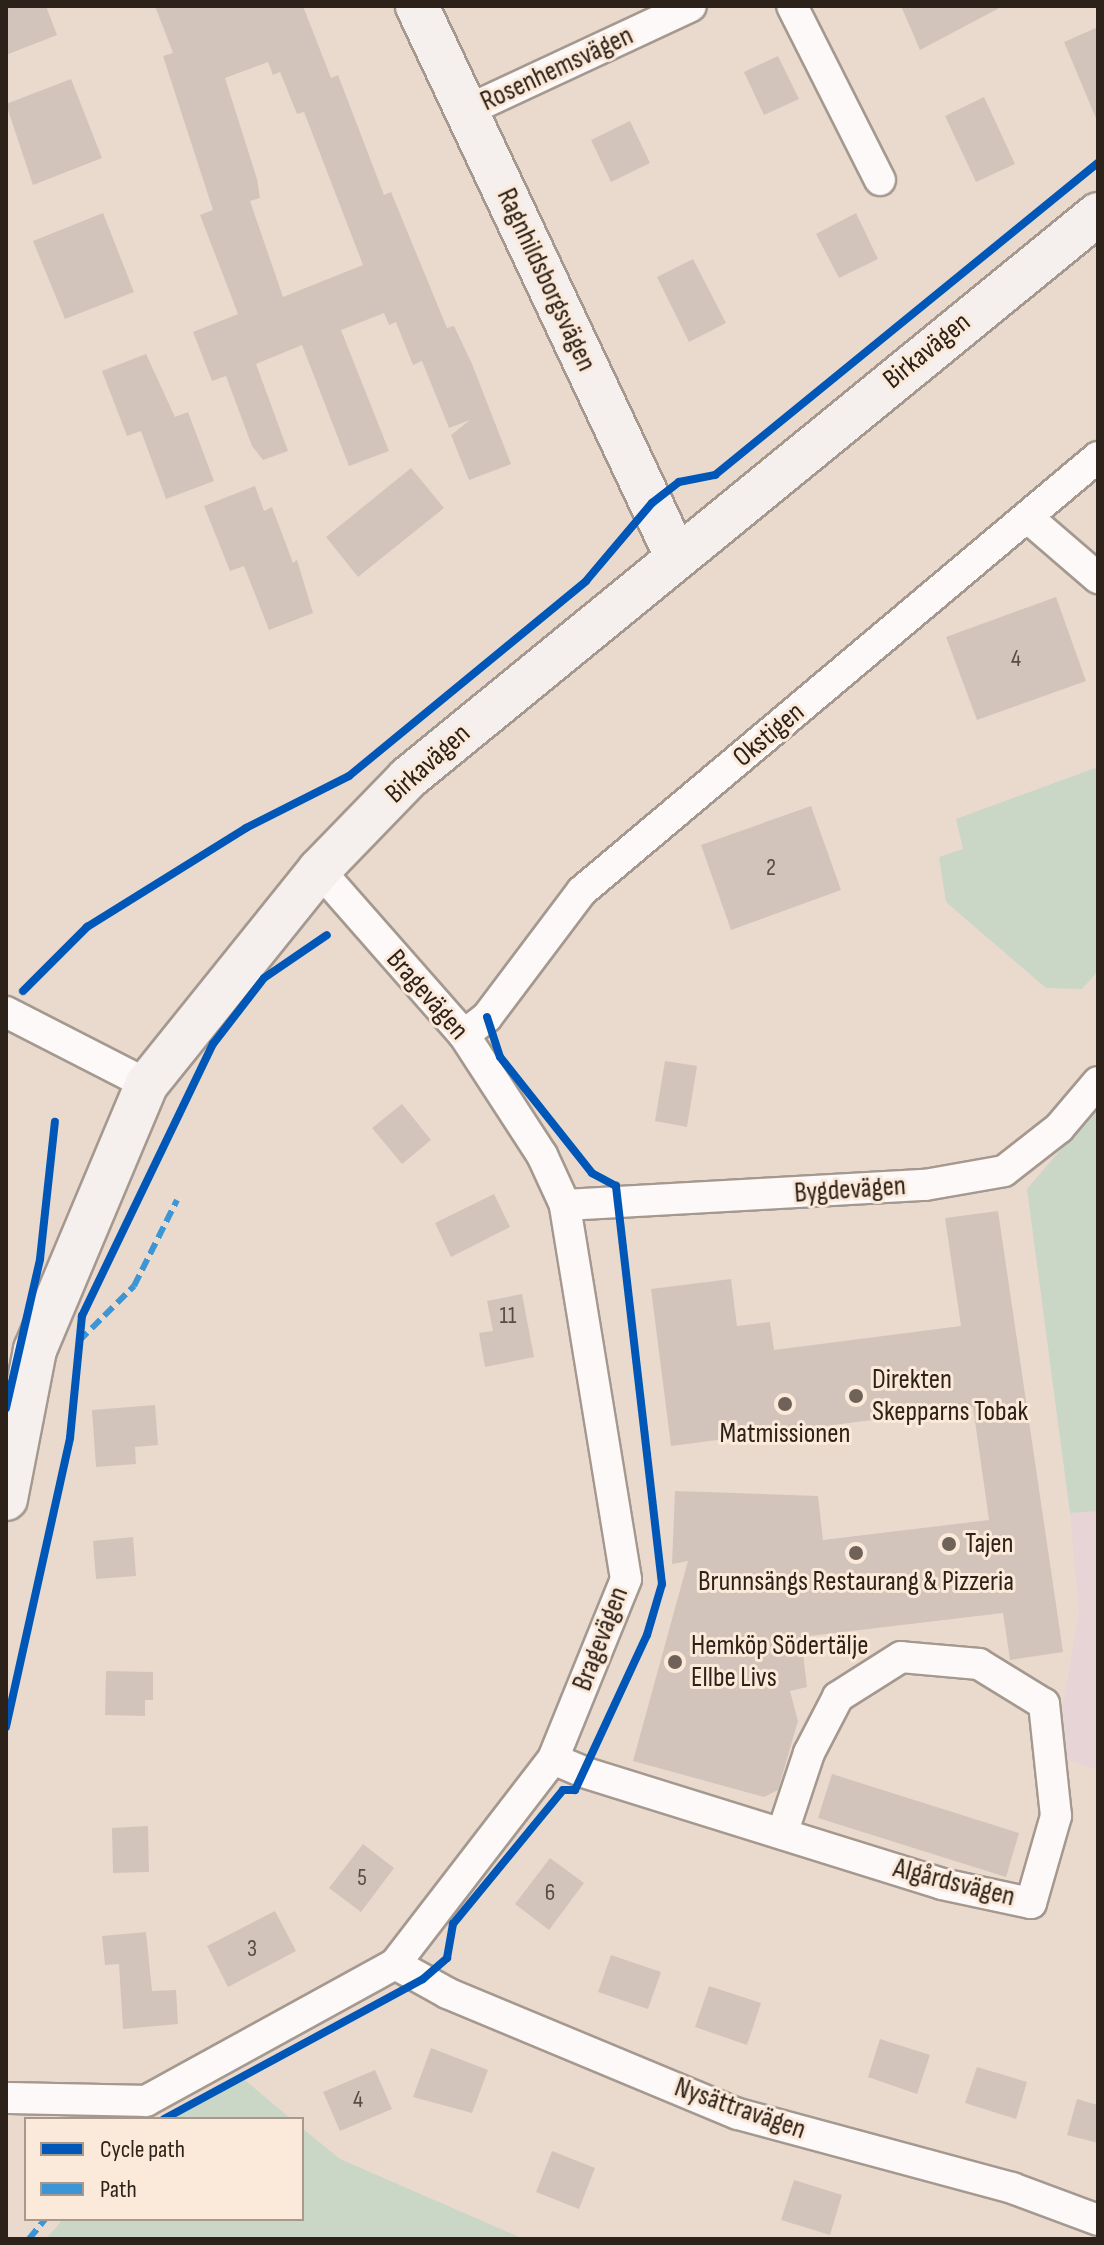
<!DOCTYPE html>
<html>
<head>
<meta charset="utf-8">
<style>
	body { margin:0 }
	#map { position:relative; width:1104px; height:2245px; overflow:hidden; background:#eadace; font-family:"Sofia Sans Condensed",sans-serif }
	div>[style] { position:absolute }
	.education>* { inset:0; background:#e6d4d6 }
	.green>* { inset:0; background:#cad6c6 }
	.building>* { inset:0; background:#d2c4bb }
	.roads { filter:drop-shadow(2px 0 #a5998f) drop-shadow(-2px 0 #a5998f) drop-shadow(0 2px #a5998f) drop-shadow(0 -2px #a5998f) }
	.street>* { height:30px; margin:-15px; padding:0 15px; transform-origin:15px; border-radius:15px; background:#fcf9f8 }
	.secondary>* { height:42px; margin:-21px; padding:0 21px; transform-origin:21px; border-radius:21px; background:#f5efee }
	.quiet>* { height:6px; margin-top:-3px; transform-origin:0; background:repeating-linear-gradient(90deg,#3c95d4 0 12px,transparent 0 18px) }
	.cycleway>* { height:8px; margin:-4px; padding:0 4px; transform-origin:4px; border-radius:4px; background:#0057b8 }
	.dots>* { width:22px; height:22px; translate:-50% -50%; box-sizing:border-box; border:4px solid #fbe9da; border-radius:50% }
	span { translate:-50% -50%; white-space:nowrap; text-align:center; line-height:1.15; -webkit-text-stroke:6px #fbe9da; paint-order:stroke }
	.number-label { font-size:24px; color:#584c43 }
	.number-label span { -webkit-text-stroke-width:0 }
	.street-label { font-size:28px; color:#2d2219 }
	.poi-label { font-size:28px; color:#2d2219 }
	.left { translate:0 -50%; text-align:left }
	.frame { position:absolute; inset:0; border:8px solid #2d2219; pointer-events:none }
	.legend { position:absolute; left:24px; top:2117px; width:280px; height:104px; box-sizing:border-box; background:#fbe9da; border:2px solid #a9998d; margin:0; padding:10px 14px; list-style:none; font-size:24px; color:#2d2219 }
	.legend li { display:flex; align-items:center; gap:16px; height:40px }
	.legend b { width:40px; border:2px solid #a9998d }
</style>
</head>
<body>
<div id="map">
	<div class="education">
		<div style="clip-path:polygon(1098px 1511px,1098px 1770px,1054px 1755px,1079px 1613px,1070px 1513px)"></div>
	</div>
	<div class="green">
		<div style="clip-path:polygon(1098px 767px,1098px 971px,1082px 989px,1046px 988px,946px 902px,939px 857px,963px 849px,956px 819px)"></div>
		<div style="clip-path:polygon(1098px 1106px,1098px 1511px,1070px 1513px,1027px 1189px)"></div>
		<div style="clip-path:polygon(245px 2080px,291px 2119px,169px 2119px)"></div>
		<div style="clip-path:polygon(302px 2128px,340px 2159px,524px 2239px,46px 2239px,63px 2219px,302px 2219px)"></div>
	</div>
	<div class="building">
		<div style="clip-path:polygon(6px 6px,46px 6px,57px 35px,6px 55px)"></div>
		<div style="clip-path:polygon(evenodd,155px 6px,303px 6px,331px 78px,338px 75px,384px 195px,391px 192px,447px 328px,454px 326px,472px 364px,511px 464px,469px 480px,451px 435px,470px 420px,449px 428px,422px 361px,413px 365px,396px 322px,389px 325px,384px 313px,341px 330px,389px 451px,349px 466px,302px 345px,256px 364px,288px 451px,263px 460px,252px 446px,226px 376px,212px 381px,193px 332px,238px 314px,200px 215px,213px 210px,163px 56px,173px 53px,155px 6px,268px 62px,273px 75px,280px 72px,297px 114px,304px 112px,363px 265px,283px 297px,250px 201px,260px 198px,257px 179px,225px 78px,268px 62px)"></div>
		<div style="clip-path:polygon(901px 6px,1003px 6px,920px 50px)"></div>
		<div style="clip-path:polygon(1098px 27px,1098px 123px,1064px 42px)"></div>
		<div style="clip-path:polygon(778px 56px,799px 99px,764px 115px,744px 72px)"></div>
		<div style="clip-path:polygon(71px 79px,102px 158px,33px 185px,6px 104px)"></div>
		<div style="clip-path:polygon(984px 97px,1015px 164px,976px 182px,945px 116px)"></div>
		<div style="clip-path:polygon(630px 121px,650px 163px,611px 182px,591px 140px)"></div>
		<div style="clip-path:polygon(103px 213px,134px 292px,65px 319px,33px 241px)"></div>
		<div style="clip-path:polygon(856px 213px,878px 259px,839px 278px,816px 234px)"></div>
		<div style="clip-path:polygon(693px 259px,726px 323px,689px 342px,657px 277px)"></div>
		<div style="clip-path:polygon(146px 354px,175px 417px,188px 412px,214px 481px,166px 499px,141px 431px,127px 436px,102px 371px)"></div>
		<div style="clip-path:polygon(411px 468px,444px 508px,358px 577px,326px 537px)"></div>
		<div style="clip-path:polygon(255px 486px,264px 511px,272px 507px,293px 563px,297px 560px,313px 613px,269px 630px,244px 566px,230px 571px,204px 506px)"></div>
		<div style="clip-path:polygon(1056px 597px,1086px 681px,977px 720px,946px 637px)"></div>
		<div style="clip-path:polygon(811px 806px,841px 890px,731px 930px,701px 845px)"></div>
		<div style="clip-path:polygon(665px 1061px,697px 1066px,687px 1127px,655px 1121px)"></div>
		<div style="clip-path:polygon(402px 1104px,431px 1140px,402px 1164px,372px 1128px)"></div>
		<div style="clip-path:polygon(494px 1194px,510px 1227px,451px 1257px,435px 1223px)"></div>
		<div style="clip-path:polygon(998px 1211px,1063px 1652px,1010px 1660px,1003px 1613px,801px 1637px,807px 1687px,790px 1691px,798px 1721px,778px 1790px,764px 1797px,633px 1761px,688px 1561px,672px 1564px,675px 1491px,818px 1496px,823px 1540px,989px 1520px,973px 1407px,671px 1446px,651px 1289px,731px 1279px,737px 1326px,770px 1322px,774px 1350px,961px 1326px,945px 1218px)"></div>
		<div style="clip-path:polygon(522px 1294px,534px 1357px,485px 1367px,479px 1333px,493px 1331px,487px 1301px)"></div>
		<div style="clip-path:polygon(155px 1405px,158px 1445px,135px 1447px,136px 1464px,96px 1467px,92px 1410px)"></div>
		<div style="clip-path:polygon(133px 1537px,136px 1576px,96px 1579px,93px 1541px)"></div>
		<div style="clip-path:polygon(106px 1671px,153px 1672px,153px 1700px,145px 1700px,145px 1716px,105px 1715px)"></div>
		<div style="clip-path:polygon(832px 1774px,1019px 1833px,1006px 1877px,818px 1818px)"></div>
		<div style="clip-path:polygon(148px 1826px,149px 1872px,113px 1873px,112px 1828px)"></div>
		<div style="clip-path:polygon(363px 1844px,394px 1868px,361px 1912px,329px 1888px)"></div>
		<div style="clip-path:polygon(550px 1858px,584px 1883px,549px 1930px,515px 1904px)"></div>
		<div style="clip-path:polygon(275px 1911px,296px 1951px,228px 1987px,207px 1946px)"></div>
		<div style="clip-path:polygon(146px 1932px,152px 1991px,176px 1990px,178px 2024px,123px 2029px,119px 1964px,105px 1965px,102px 1936px)"></div>
		<div style="clip-path:polygon(611px 1955px,661px 1972px,648px 2009px,598px 1992px)"></div>
		<div style="clip-path:polygon(709px 1986px,761px 2003px,747px 2045px,695px 2027px)"></div>
		<div style="clip-path:polygon(880px 2039px,930px 2055px,917px 2094px,868px 2077px)"></div>
		<div style="clip-path:polygon(431px 2048px,488px 2070px,472px 2113px,413px 2097px)"></div>
		<div style="clip-path:polygon(977px 2067px,1027px 2082px,1016px 2119px,965px 2103px)"></div>
		<div style="clip-path:polygon(375px 2070px,392px 2109px,340px 2131px,323px 2092px)"></div>
		<div style="clip-path:polygon(1077px 2099px,1098px 2105px,1098px 2143px,1067px 2135px)"></div>
		<div style="clip-path:polygon(552px 2151px,595px 2168px,579px 2209px,536px 2192px)"></div>
		<div style="clip-path:polygon(794px 2180px,842px 2195px,830px 2235px,781px 2220px)"></div>
	</div>
	<div class="roads">
		<div class="street">
			<div style="left:792px;top:6px;width:195px;rotate:63.2deg"></div>
			<div style="left:466px;top:111px;width:248px;rotate:-25deg"></div>
			<div style="left:1027px;top:517px;width:94px;rotate:40.7deg"></div>
			<div style="left:6px;top:1012px;width:158px;rotate:27.1deg"></div>
			<div style="left:464px;top:1035px;width:29px;rotate:-38deg"></div>
			<div style="left:487px;top:1017px;width:158px;rotate:-53deg"></div>
			<div style="left:582px;top:891px;width:674px;rotate:-40.07deg"></div>
			<div style="left:565px;top:1205px;width:361px;rotate:-3.2deg"></div>
			<div style="left:925px;top:1185px;width:80px;rotate:-10deg"></div>
			<div style="left:1004px;top:1171px;width:70px;rotate:-38deg"></div>
			<div style="left:1059px;top:1128px;width:60px;rotate:-49.7deg"></div>
			<div style="left:553px;top:1759px;width:33px;rotate:23deg"></div>
			<div style="left:583px;top:1772px;width:376px;rotate:17.3deg"></div>
			<div style="left:942px;top:1884px;width:91px;rotate:12.1deg"></div>
			<div style="left:1031px;top:1903px;width:91px;rotate:-74deg"></div>
			<div style="left:1056px;top:1816px;width:113px;rotate:-96.1deg"></div>
			<div style="left:1044px;top:1704px;width:76px;rotate:-148.4deg"></div>
			<div style="left:979px;top:1664px;width:78px;rotate:-174.9deg"></div>
			<div style="left:901px;top:1657px;width:75px;rotate:147.6deg"></div>
			<div style="left:838px;top:1697px;width:63px;rotate:117.4deg"></div>
			<div style="left:809px;top:1753px;width:85px;rotate:108.4deg"></div>
			<div style="left:395px;top:1964px;width:60px;rotate:29.1deg"></div>
			<div style="left:447px;top:1993px;width:315px;rotate:22.6deg"></div>
			<div style="left:738px;top:2114px;width:284px;rotate:15.1deg"></div>
			<div style="left:1012px;top:2188px;width:92px;rotate:20.4deg"></div>
			<div style="left:6px;top:2098px;width:140px;rotate:1.2deg"></div>
			<div style="left:146px;top:2101px;width:284px;rotate:-28.8deg"></div>
			<div style="left:395px;top:1964px;width:259px;rotate:-52.4deg"></div>
			<div style="left:553px;top:1759px;width:194px;rotate:-67.9deg"></div>
			<div style="left:626px;top:1579px;width:379px;rotate:-99.3deg"></div>
			<div style="left:565px;top:1205px;width:55px;rotate:-114.7deg"></div>
			<div style="left:542px;top:1155px;width:143px;rotate:-123deg"></div>
			<div style="left:464px;top:1035px;width:220px;rotate:-131.3deg"></div>
		</div>
		<div class="secondary">
			<div style="left:417px;top:6px;width:606px;rotate:64.79deg"></div>
			<div style="left:6px;top:1499px;width:152px;rotate:-79deg"></div>
			<div style="left:35px;top:1350px;width:289px;rotate:-67.2deg"></div>
			<div style="left:147px;top:1084px;width:275px;rotate:-51.2deg"></div>
			<div style="left:319px;top:870px;width:128px;rotate:-45.9deg"></div>
			<div style="left:408px;top:778px;width:891px;rotate:-39.26deg"></div>
		</div>
	</div>
	<div class="quiet">
		<div style="left:79px;top:1341px;width:78px;rotate:-45deg"></div>
		<div style="left:134px;top:1286px;width:96px;rotate:-63.4deg"></div>
		<div style="left:29px;top:2239px;width:26px;rotate:-51deg"></div>
	</div>
	<div class="cycleway">
		<div style="left:23px;top:991px;width:91px;rotate:-45deg"></div>
		<div style="left:87px;top:927px;width:187px;rotate:-31.9deg"></div>
		<div style="left:246px;top:828px;width:115px;rotate:-26.8deg"></div>
		<div style="left:349px;top:776px;width:307px;rotate:-39.4deg"></div>
		<div style="left:586px;top:581px;width:102px;rotate:-49.8deg"></div>
		<div style="left:652px;top:503px;width:34px;rotate:-38deg"></div>
		<div style="left:679px;top:482px;width:37px;rotate:-11deg"></div>
		<div style="left:715px;top:475px;width:494px;rotate:-39.2deg"></div>
		<div style="left:6px;top:1408px;width:153px;rotate:-77.1deg"></div>
		<div style="left:40px;top:1259px;width:138px;rotate:-83.8deg"></div>
		<div style="left:6px;top:1727px;width:296px;rotate:-77.5deg"></div>
		<div style="left:70px;top:1438px;width:123px;rotate:-84.4deg"></div>
		<div style="left:82px;top:1316px;width:302px;rotate:-64.3deg"></div>
		<div style="left:213px;top:1044px;width:83px;rotate:-52.3deg"></div>
		<div style="left:264px;top:978px;width:76px;rotate:-34.3deg"></div>
		<div style="left:164px;top:2119px;width:294px;rotate:-28.4deg"></div>
		<div style="left:423px;top:1979px;width:32px;rotate:-41deg"></div>
		<div style="left:447px;top:1958px;width:35px;rotate:-80deg"></div>
		<div style="left:453px;top:1924px;width:173px;rotate:-50.6deg"></div>
		<div style="left:563px;top:1790px;width:12px"></div>
		<div style="left:575px;top:1790px;width:171px;rotate:-65.1deg"></div>
		<div style="left:647px;top:1635px;width:53px;rotate:-73.6deg"></div>
		<div style="left:662px;top:1584px;width:401px;rotate:-96.6deg"></div>
		<div style="left:616px;top:1186px;width:27px;rotate:-152deg"></div>
		<div style="left:592px;top:1173px;width:148px;rotate:-128.4deg"></div>
		<div style="left:500px;top:1057px;width:42px;rotate:-108deg"></div>
	</div>
	<div class="dots">
		<div style="left:856px;top:1396px;background:#6f6258"></div>
		<div style="left:785px;top:1404px;background:#6f6258"></div>
		<div style="left:949px;top:1544px;background:#6f6258"></div>
		<div style="left:856px;top:1553px;background:#6f6258"></div>
		<div style="left:675px;top:1662px;background:#6f6258"></div>
	</div>
	<div class="number-label">
		<span style="left:1016px;top:659px">4</span>
		<span style="left:771px;top:868px">2</span>
		<span style="left:508px;top:1316px">11</span>
		<span style="left:362px;top:1878px">5</span>
		<span style="left:550px;top:1893px">6</span>
		<span style="left:252px;top:1949px">3</span>
		<span style="left:358px;top:2100px">4</span>
	</div>
	<div class="street-label">
		<span style="left:557px;top:69px;rotate:-25deg">Rosenhemsvägen</span>
		<span style="left:546px;top:280px;rotate:65deg">Ragnhildsborgsvägen</span>
		<span style="left:927px;top:351px;rotate:-39deg">Birkavägen</span>
		<span style="left:769px;top:735px;rotate:-40deg">Okstigen</span>
		<span style="left:428px;top:764px;rotate:-42deg">Birkavägen</span>
		<span style="left:427px;top:995px;rotate:49deg">Bragevägen</span>
		<span style="left:850px;top:1190px;rotate:-4deg">Bygdevägen</span>
		<span style="left:601px;top:1639px;rotate:-69deg">Bragevägen</span>
		<span style="left:954px;top:1883px;rotate:14deg">Algårdsvägen</span>
		<span style="left:740px;top:2109px;rotate:19deg">Nysättravägen</span>
	</div>
	<div class="poi-label">
		<span class="left" style="left:872px;top:1396px">Direkten<br>Skepparns Tobak</span>
		<span style="left:785px;top:1434px">Matmissionen</span>
		<span class="left" style="left:965px;top:1544px">Tajen</span>
		<span style="left:856px;top:1582px">Brunnsängs Restaurang &amp; Pizzeria</span>
		<span class="left" style="left:691px;top:1662px">Hemköp Södertälje<br>Ellbe Livs</span>
	</div>
	<div class="frame"></div>
	<ul class="legend">
	<li><b style="height:10px;background:#0057b8"></b>Cycle path</li>
	<li><b style="height:10px;background:#3c95d4"></b>Path</li>
	</ul>
</div>
</body>
</html>
